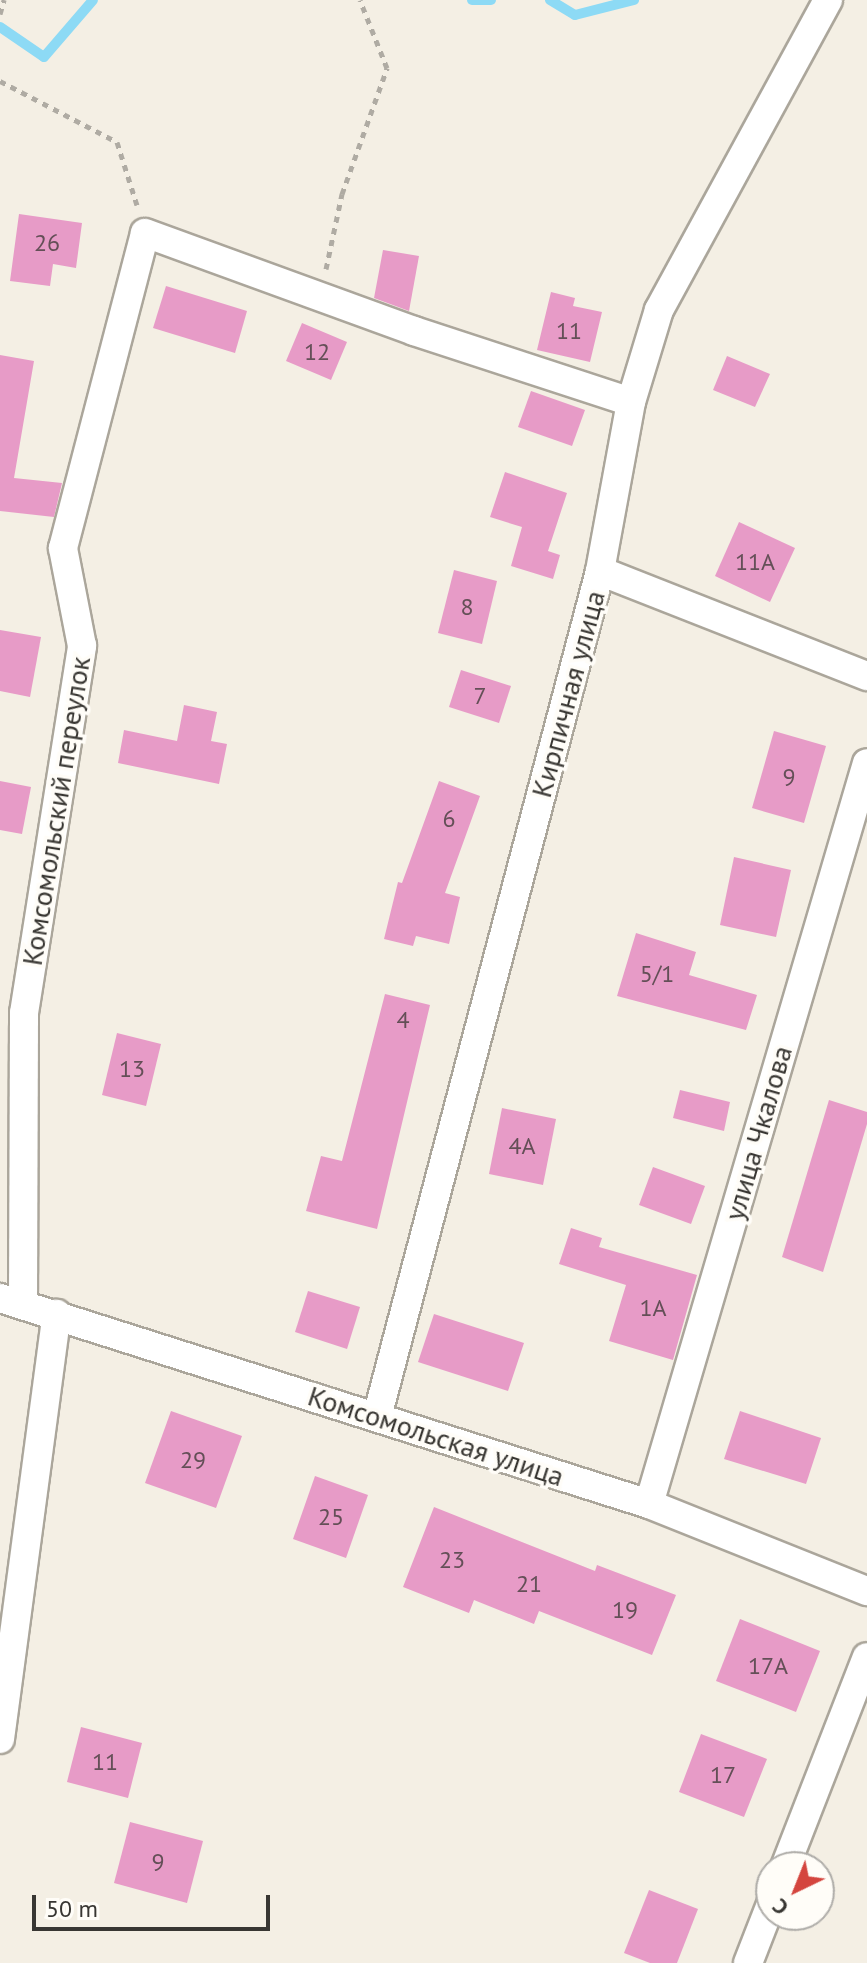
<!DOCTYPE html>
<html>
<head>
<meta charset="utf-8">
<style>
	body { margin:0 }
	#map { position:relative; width:867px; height:1963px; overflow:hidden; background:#f4efe4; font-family:"PT Sans",sans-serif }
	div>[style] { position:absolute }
	.stream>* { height:10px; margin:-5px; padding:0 5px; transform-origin:5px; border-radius:5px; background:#8ddaf5 }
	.building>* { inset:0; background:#e79bc7 }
	.path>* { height:5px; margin-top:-2.5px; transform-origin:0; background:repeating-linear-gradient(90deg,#afaba3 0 6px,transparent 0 12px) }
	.roads { filter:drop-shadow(2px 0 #aba69b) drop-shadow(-2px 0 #aba69b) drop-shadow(0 2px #aba69b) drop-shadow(0 -2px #aba69b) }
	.street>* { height:28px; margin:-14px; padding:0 14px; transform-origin:14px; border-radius:14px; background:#fff }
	span { translate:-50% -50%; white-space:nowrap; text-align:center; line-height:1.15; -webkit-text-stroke:7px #fffdf8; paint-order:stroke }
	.number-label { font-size:24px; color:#644f57 }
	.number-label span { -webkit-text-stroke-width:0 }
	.street-label { font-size:28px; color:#383632 }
	.north { position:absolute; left:755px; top:1851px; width:80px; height:80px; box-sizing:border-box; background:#fffdf8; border:2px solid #afada9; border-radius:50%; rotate:223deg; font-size:22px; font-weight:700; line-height:32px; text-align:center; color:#383632 }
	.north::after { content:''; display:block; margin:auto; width:28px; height:36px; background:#d4453e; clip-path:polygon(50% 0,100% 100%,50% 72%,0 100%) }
	.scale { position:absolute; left:32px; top:1895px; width:238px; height:36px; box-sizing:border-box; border:4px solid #383632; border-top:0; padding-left:10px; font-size:24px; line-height:28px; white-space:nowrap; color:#383632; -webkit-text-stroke:6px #fffdf8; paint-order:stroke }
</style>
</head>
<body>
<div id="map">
	<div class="stream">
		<div style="left:472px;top:0;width:19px"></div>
		<div style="left:550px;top:0;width:29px;rotate:31deg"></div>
		<div style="left:575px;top:15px;width:61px;rotate:-14.3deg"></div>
		<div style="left:0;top:27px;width:53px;rotate:34.3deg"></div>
		<div style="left:44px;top:57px;width:75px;rotate:-49.3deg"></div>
	</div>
	<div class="building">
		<div style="clip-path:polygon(19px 214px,82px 223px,76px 268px,53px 264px,50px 286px,10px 281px)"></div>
		<div style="clip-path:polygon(383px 250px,419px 256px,409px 311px,374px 298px)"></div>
		<div style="clip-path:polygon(166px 286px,247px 311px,235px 353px,153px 328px)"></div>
		<div style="clip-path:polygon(551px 292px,575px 298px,573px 306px,602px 312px,590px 362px,537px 350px)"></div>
		<div style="clip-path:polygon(302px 323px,347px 342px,331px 380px,286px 361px)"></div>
		<div style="clip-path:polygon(0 355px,34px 361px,14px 478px,62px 483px,54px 517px,0 511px)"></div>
		<div style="clip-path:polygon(727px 356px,770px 374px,755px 407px,713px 390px)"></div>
		<div style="clip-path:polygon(531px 391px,585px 410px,572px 446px,518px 427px)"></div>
		<div style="clip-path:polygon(505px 472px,567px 493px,548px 551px,560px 555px,553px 579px,511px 566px,522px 527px,490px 517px)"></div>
		<div style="clip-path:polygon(739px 522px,795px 548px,770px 602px,715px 576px)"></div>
		<div style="clip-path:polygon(454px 570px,497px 581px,482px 644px,438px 633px)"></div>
		<div style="clip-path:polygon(0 630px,41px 637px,30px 697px,0 691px)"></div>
		<div style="clip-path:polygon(461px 670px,511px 686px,499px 723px,449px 707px)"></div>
		<div style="clip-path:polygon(184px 705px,217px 712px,211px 741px,227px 744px,219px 784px,118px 763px,124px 730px,177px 741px)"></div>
		<div style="clip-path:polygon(774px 731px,826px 746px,804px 823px,752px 808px)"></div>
		<div style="clip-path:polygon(0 781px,31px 787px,22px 834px,0 830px)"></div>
		<div style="clip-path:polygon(439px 781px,480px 796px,445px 893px,460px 897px,449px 944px,416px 936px,413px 946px,384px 939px,398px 882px,402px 883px)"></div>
		<div style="clip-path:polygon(734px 857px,791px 870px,776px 937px,720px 925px)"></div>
		<div style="clip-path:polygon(636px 933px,696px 952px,689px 975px,757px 995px,746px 1030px,617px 996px)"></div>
		<div style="clip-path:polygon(385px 994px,430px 1005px,377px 1229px,306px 1211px,321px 1156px,342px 1161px)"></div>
		<div style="clip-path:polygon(117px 1033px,161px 1044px,146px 1106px,102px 1095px)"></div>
		<div style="clip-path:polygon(680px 1090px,730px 1102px,724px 1131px,673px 1118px)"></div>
		<div style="clip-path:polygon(829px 1100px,867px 1112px,867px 1124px,823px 1272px,782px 1257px)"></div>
		<div style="clip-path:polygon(502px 1108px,556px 1119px,543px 1185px,489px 1174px)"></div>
		<div style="clip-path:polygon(653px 1167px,705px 1186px,691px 1224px,639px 1205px)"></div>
		<div style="clip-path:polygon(571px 1228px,602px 1238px,599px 1247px,697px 1275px,673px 1360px,609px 1341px,626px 1285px,559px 1264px)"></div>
		<div style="clip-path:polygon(308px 1291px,360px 1307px,347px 1349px,295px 1332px)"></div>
		<div style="clip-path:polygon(434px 1314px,524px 1343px,508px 1391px,418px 1362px)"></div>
		<div style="clip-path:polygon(171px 1411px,242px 1436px,216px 1508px,145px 1483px)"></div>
		<div style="clip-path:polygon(740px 1411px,821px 1438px,806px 1484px,724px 1459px)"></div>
		<div style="clip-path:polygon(315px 1476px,368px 1495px,346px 1558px,293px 1539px)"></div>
		<div style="clip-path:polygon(434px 1507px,595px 1571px,597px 1565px,676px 1595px,652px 1655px,539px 1611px,534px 1624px,474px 1600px,469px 1613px,403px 1587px)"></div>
		<div style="clip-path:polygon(740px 1619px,820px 1651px,796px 1712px,716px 1681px)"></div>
		<div style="clip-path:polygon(81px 1727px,142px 1743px,128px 1798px,67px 1782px)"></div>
		<div style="clip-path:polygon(701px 1734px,767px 1759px,744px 1817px,679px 1792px)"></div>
		<div style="clip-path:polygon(130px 1822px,203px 1841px,187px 1903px,114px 1883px)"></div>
		<div style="clip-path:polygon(649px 1890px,698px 1909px,677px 1963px,650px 1963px,624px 1953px)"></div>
	</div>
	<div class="path">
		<div style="left:0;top:14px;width:15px;rotate:-74deg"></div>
		<div style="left:0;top:81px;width:132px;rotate:27.5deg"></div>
		<div style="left:117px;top:142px;width:66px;rotate:72.4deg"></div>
		<div style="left:326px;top:269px;width:77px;rotate:-78deg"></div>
		<div style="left:342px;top:194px;width:134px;rotate:-70.3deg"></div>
		<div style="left:387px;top:68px;width:73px;rotate:-111.7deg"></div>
	</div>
	<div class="roads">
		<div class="street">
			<div style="left:600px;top:571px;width:287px;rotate:21.5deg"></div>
			<div style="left:0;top:1298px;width:681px;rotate:17.61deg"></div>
			<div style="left:649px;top:1504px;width:235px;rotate:21.8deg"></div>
			<div style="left:23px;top:1304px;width:291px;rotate:-89.8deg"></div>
			<div style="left:24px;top:1013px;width:372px;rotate:-81deg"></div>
			<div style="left:82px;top:646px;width:100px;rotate:-101deg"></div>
			<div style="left:63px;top:548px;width:325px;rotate:-75.4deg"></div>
			<div style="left:145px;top:233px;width:286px;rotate:20deg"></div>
			<div style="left:414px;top:331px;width:228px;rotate:18.1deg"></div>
			<div style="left:377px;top:1417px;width:875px;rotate:-75.23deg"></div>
			<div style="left:600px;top:571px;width:172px;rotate:-79.6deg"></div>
			<div style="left:631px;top:402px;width:96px;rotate:-73.1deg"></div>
			<div style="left:659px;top:310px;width:353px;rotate:-61.4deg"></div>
			<div style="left:649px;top:1504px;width:772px;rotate:-73.61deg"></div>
			<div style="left:0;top:1739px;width:429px;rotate:-82.4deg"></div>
			<div style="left:785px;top:1867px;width:225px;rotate:-68.7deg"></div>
			<div style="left:748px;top:1963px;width:63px;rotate:-68.7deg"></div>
		</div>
	</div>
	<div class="number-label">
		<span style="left:47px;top:243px">26</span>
		<span style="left:569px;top:331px">11</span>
		<span style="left:317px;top:352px">12</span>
		<span style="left:755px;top:562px">11А</span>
		<span style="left:467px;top:607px">8</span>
		<span style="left:480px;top:696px">7</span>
		<span style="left:789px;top:777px">9</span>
		<span style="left:449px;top:819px">6</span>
		<span style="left:657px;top:974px">5/1</span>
		<span style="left:403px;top:1020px">4</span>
		<span style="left:132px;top:1069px">13</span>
		<span style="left:522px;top:1146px">4А</span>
		<span style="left:653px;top:1308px">1А</span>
		<span style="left:193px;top:1460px">29</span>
		<span style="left:331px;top:1517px">25</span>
		<span style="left:452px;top:1560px">23</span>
		<span style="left:529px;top:1584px">21</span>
		<span style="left:625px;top:1610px">19</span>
		<span style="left:768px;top:1666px">17А</span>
		<span style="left:105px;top:1762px">11</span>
		<span style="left:723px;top:1775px">17</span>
		<span style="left:158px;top:1862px">9</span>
	</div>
	<div class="street-label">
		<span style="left:568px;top:694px;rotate:-75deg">Кирпичная улица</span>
		<span style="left:56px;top:811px;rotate:-81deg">Комсомольский переулок</span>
		<span style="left:758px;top:1133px;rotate:-74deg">улица Чкалова</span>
		<span style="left:436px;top:1436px;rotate:18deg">Комсомольская улица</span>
	</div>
	<div class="north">С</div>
	<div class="scale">50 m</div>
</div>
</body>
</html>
